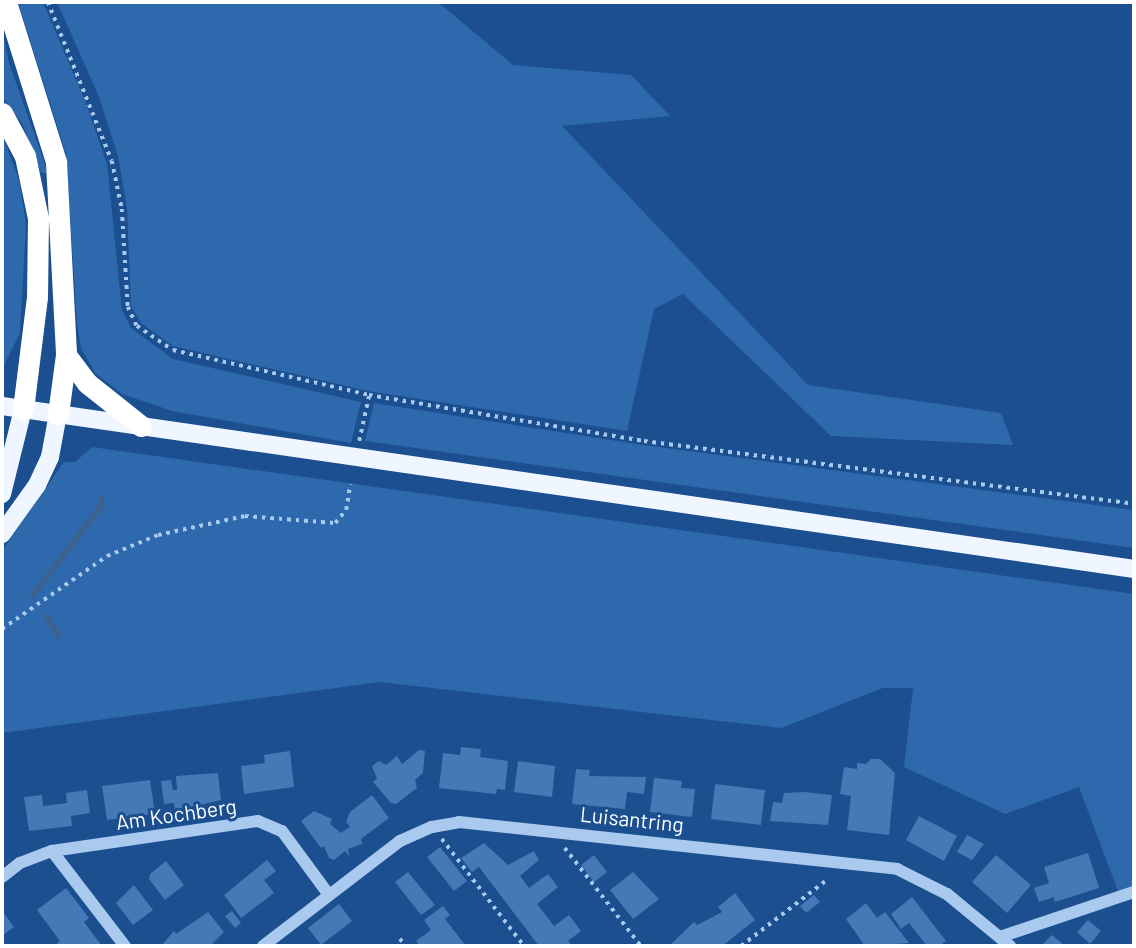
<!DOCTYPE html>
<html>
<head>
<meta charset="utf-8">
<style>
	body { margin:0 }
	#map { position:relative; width:1136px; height:948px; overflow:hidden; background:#1b4f8f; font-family:Barlow,sans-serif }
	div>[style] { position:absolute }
	.green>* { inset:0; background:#2e69ad }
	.stream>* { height:6px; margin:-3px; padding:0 3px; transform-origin:3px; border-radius:3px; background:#3c6290 }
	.building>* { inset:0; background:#4478b7 }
	.path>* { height:3.5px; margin-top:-1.75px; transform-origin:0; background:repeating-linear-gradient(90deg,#a9c9ee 0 3.5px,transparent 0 8.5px) }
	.minor>* { height:12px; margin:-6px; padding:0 6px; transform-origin:6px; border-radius:6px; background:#a9c9ee }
	.major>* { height:18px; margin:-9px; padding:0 9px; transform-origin:9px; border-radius:9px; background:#f0f6ff }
	.highway>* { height:21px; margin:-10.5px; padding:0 10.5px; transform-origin:10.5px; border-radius:10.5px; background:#fff }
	span { translate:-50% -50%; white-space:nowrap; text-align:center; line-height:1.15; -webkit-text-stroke:6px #1b4f8f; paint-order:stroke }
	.street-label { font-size:21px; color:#fff }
	.frame { position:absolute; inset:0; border:4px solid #fff; pointer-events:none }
</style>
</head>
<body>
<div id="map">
	<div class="green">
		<div style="clip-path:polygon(18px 2px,43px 2px,87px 106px,107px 164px,122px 310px,131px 328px,173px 359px,361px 402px,351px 443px,172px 411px,122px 394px,95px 373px,81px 348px,77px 324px,66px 154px)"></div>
		<div style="clip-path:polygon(57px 2px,438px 2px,513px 65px,631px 75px,670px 116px,562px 126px,808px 385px,1001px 413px,1013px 445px,831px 436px,683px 294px,654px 309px,627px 431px,368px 391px,173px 346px,141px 323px,131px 306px,127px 208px,118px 156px,99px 97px)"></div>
		<div style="clip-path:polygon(2px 27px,9px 63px,48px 173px,41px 173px,22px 123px,2px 96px)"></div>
		<div style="clip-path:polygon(2px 134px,19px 180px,26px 224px,20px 333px,2px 369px)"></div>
		<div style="clip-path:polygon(374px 403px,643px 445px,1134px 510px,1134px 548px,365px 441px)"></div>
		<div style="clip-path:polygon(92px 447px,1134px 594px,1134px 886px,1118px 891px,1079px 787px,1005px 814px,904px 767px,913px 688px,883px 688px,781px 728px,380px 682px,2px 733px,2px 551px,64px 462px,75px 462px)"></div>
	</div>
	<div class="stream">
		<div style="left:33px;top:595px;width:112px;rotate:-52.6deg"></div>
		<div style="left:101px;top:506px;width:8px;rotate:-90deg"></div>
		<div style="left:47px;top:617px;width:22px;rotate:58deg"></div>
	</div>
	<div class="building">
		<div style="clip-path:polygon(461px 747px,481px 749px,480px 757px,508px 761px,505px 790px,497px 789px,496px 794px,439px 788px,443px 753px,460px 755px)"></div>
		<div style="clip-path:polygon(419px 750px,425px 751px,423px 773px,415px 780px,417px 788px,396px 804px,391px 803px,373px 782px,377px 779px,372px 766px,379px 761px,386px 765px,397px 756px,402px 764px)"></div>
		<div style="clip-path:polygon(290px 751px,294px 787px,244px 794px,241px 766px,265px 763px,264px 755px)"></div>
		<div style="clip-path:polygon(871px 759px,880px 759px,895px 773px,889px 835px,847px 830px,851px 796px,840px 794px,844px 767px,857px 769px,857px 763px,866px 764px)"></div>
		<div style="clip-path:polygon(518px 761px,555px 766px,552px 797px,514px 792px)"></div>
		<div style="clip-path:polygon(576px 769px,590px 770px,589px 776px,646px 777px,644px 794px,627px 792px,625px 809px,572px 804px)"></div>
		<div style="clip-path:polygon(218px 773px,221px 800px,175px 811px,174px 803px,164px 804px,161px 781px,171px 780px,173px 790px,177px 790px,176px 776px)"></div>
		<div style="clip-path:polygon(654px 778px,682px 781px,681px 788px,695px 789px,692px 817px,650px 812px)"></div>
		<div style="clip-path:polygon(150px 780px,155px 814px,107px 820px,102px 786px)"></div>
		<div style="clip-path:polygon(715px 784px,765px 790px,761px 825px,711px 819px)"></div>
		<div style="clip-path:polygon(87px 790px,90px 813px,71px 816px,72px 826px,29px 831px,24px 797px,42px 795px,43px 806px,67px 803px,66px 793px)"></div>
		<div style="clip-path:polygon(804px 792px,832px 795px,828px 825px,770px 821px,773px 802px,782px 803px,784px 793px)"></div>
		<div style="clip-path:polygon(372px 795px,389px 818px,361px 839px,362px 844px,348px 849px,349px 856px,345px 851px,334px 860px,329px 858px,324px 846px,321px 848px,301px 821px,314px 811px,332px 819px,330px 824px,341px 833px,350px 827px,346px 822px,350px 812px)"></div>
		<div style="clip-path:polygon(919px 816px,957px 836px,944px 861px,906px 840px)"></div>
		<div style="clip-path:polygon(967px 835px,984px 844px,972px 860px,957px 852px)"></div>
		<div style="clip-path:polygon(484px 843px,508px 865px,534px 851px,539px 860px,520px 876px,529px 888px,548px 874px,558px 887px,537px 904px,554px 926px,569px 915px,581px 931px,568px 941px,573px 946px,539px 946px,479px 867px,472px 872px,461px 858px)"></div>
		<div style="clip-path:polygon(440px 847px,467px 881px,454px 891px,427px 857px)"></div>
		<div style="clip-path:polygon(1088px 853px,1099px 888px,1055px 902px,1054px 897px,1039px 902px,1034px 888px,1049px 883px,1044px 867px)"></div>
		<div style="clip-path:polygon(594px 855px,607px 872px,594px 882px,581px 865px)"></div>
		<div style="clip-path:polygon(996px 855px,1031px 885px,1007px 913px,972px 882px)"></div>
		<div style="clip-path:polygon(267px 860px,276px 871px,264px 880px,274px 893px,241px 918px,224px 895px)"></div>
		<div style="clip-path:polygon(166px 861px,184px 885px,165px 900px,149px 879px,150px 874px)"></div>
		<div style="clip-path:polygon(408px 872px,435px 905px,421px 915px,395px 882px)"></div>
		<div style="clip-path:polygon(633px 872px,659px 899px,633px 919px,610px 890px)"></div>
		<div style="clip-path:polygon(134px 885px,153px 910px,133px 925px,116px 903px)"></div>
		<div style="clip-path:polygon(66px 888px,89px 918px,84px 922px,102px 946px,55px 945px,60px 941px,37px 910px)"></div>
		<div style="clip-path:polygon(735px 893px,755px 920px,722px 946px,671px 944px,694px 922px,697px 925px,722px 912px,718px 907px)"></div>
		<div style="clip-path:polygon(814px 895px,820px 902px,806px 913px,800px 906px)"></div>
		<div style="clip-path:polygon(912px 897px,946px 941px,939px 946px,927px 946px,909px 923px,901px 929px,891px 914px)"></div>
		<div style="clip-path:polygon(866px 903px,877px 918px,885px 912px,909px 943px,865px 946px,846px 919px)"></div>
		<div style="clip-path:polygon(339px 904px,352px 921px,321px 945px,308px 928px)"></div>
		<div style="clip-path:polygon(443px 906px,450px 915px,445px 919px,466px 946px,420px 946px,416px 941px,431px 930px,424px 920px)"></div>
		<div style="clip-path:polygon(2px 911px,14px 927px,2px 936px)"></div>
		<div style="clip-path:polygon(232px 911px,241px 923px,235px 928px,225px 916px)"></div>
		<div style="clip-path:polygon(208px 912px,224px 932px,210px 946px,161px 946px,174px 931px,176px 934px)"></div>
		<div style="clip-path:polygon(1088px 920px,1101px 931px,1090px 944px,1077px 932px)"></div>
		<div style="clip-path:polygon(1052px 935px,1065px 946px,1041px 946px)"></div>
	</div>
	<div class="path">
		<div style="left:48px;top:2px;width:171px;rotate:68.1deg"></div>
		<div style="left:112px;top:161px;width:49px;rotate:78.2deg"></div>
		<div style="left:122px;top:209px;width:98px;rotate:86.5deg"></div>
		<div style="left:128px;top:307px;width:21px;rotate:65deg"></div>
		<div style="left:137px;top:326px;width:43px;rotate:33.7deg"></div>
		<div style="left:173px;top:350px;width:201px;rotate:12.9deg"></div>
		<div style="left:369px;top:395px;width:279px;rotate:9.5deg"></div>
		<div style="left:644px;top:441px;width:494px;rotate:7.3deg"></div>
		<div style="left:359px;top:441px;width:47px;rotate:-77.7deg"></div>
		<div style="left:2px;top:629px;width:128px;rotate:-34.8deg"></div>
		<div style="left:107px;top:556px;width:55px;rotate:-22.4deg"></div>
		<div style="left:158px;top:535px;width:89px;rotate:-12.3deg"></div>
		<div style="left:245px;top:516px;width:90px;rotate:4.4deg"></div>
		<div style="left:335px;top:523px;width:17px;rotate:-50deg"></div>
		<div style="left:346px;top:510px;width:26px;rotate:-81deg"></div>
		<div style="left:442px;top:839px;width:135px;rotate:52.5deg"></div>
		<div style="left:565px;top:848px;width:124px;rotate:52.2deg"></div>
		<div style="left:400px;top:939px;width:9px;rotate:49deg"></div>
		<div style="left:741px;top:946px;width:110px;rotate:-37.6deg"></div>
	</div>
	<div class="minor">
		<div style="left:52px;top:851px;width:120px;rotate:52.5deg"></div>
		<div style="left:2px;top:877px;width:23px;rotate:-38deg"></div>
		<div style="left:20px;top:863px;width:34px;rotate:-21deg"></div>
		<div style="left:52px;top:851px;width:208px;rotate:-8.3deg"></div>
		<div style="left:258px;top:821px;width:26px;rotate:23deg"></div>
		<div style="left:282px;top:831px;width:79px;rotate:53.7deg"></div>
		<div style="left:1000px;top:937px;width:141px;rotate:-18.6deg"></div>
		<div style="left:263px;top:946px;width:173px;rotate:-37.5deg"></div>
		<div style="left:400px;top:841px;width:35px;rotate:-24deg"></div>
		<div style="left:432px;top:827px;width:27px;rotate:-10deg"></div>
		<div style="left:459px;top:822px;width:441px;rotate:6.1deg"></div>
		<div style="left:897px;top:869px;width:56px;rotate:26.6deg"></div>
		<div style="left:947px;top:894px;width:82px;rotate:39.5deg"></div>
	</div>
	<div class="major">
		<div style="left:2px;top:406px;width:1144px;rotate:8.19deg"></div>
		<div style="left:2px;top:494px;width:88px;rotate:-76.1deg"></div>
		<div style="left:2px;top:534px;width:60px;rotate:-54.5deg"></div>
		<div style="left:37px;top:485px;width:31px;rotate:-65deg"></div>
		<div style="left:50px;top:457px;width:44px;rotate:-79.5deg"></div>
	</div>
	<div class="highway">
		<div style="left:6px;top:2px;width:168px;rotate:72.6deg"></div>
		<div style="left:56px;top:162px;width:193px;rotate:87deg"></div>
		<div style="left:66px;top:355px;width:60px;rotate:97.7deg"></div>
		<div style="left:2px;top:113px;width:49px;rotate:61.9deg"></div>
		<div style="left:25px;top:156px;width:63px;rotate:78.2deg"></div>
		<div style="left:38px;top:218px;width:79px;rotate:90.7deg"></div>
		<div style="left:37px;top:297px;width:113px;rotate:97.1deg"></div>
		<div style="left:66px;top:355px;width:35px;rotate:53deg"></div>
		<div style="left:87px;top:383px;width:69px;rotate:38.5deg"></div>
	</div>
	<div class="street-label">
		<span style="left:176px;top:814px;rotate:-8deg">Am Kochberg</span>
		<span style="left:632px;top:819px;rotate:6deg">Luisantring</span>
	</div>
	<div class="frame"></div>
</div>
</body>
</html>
